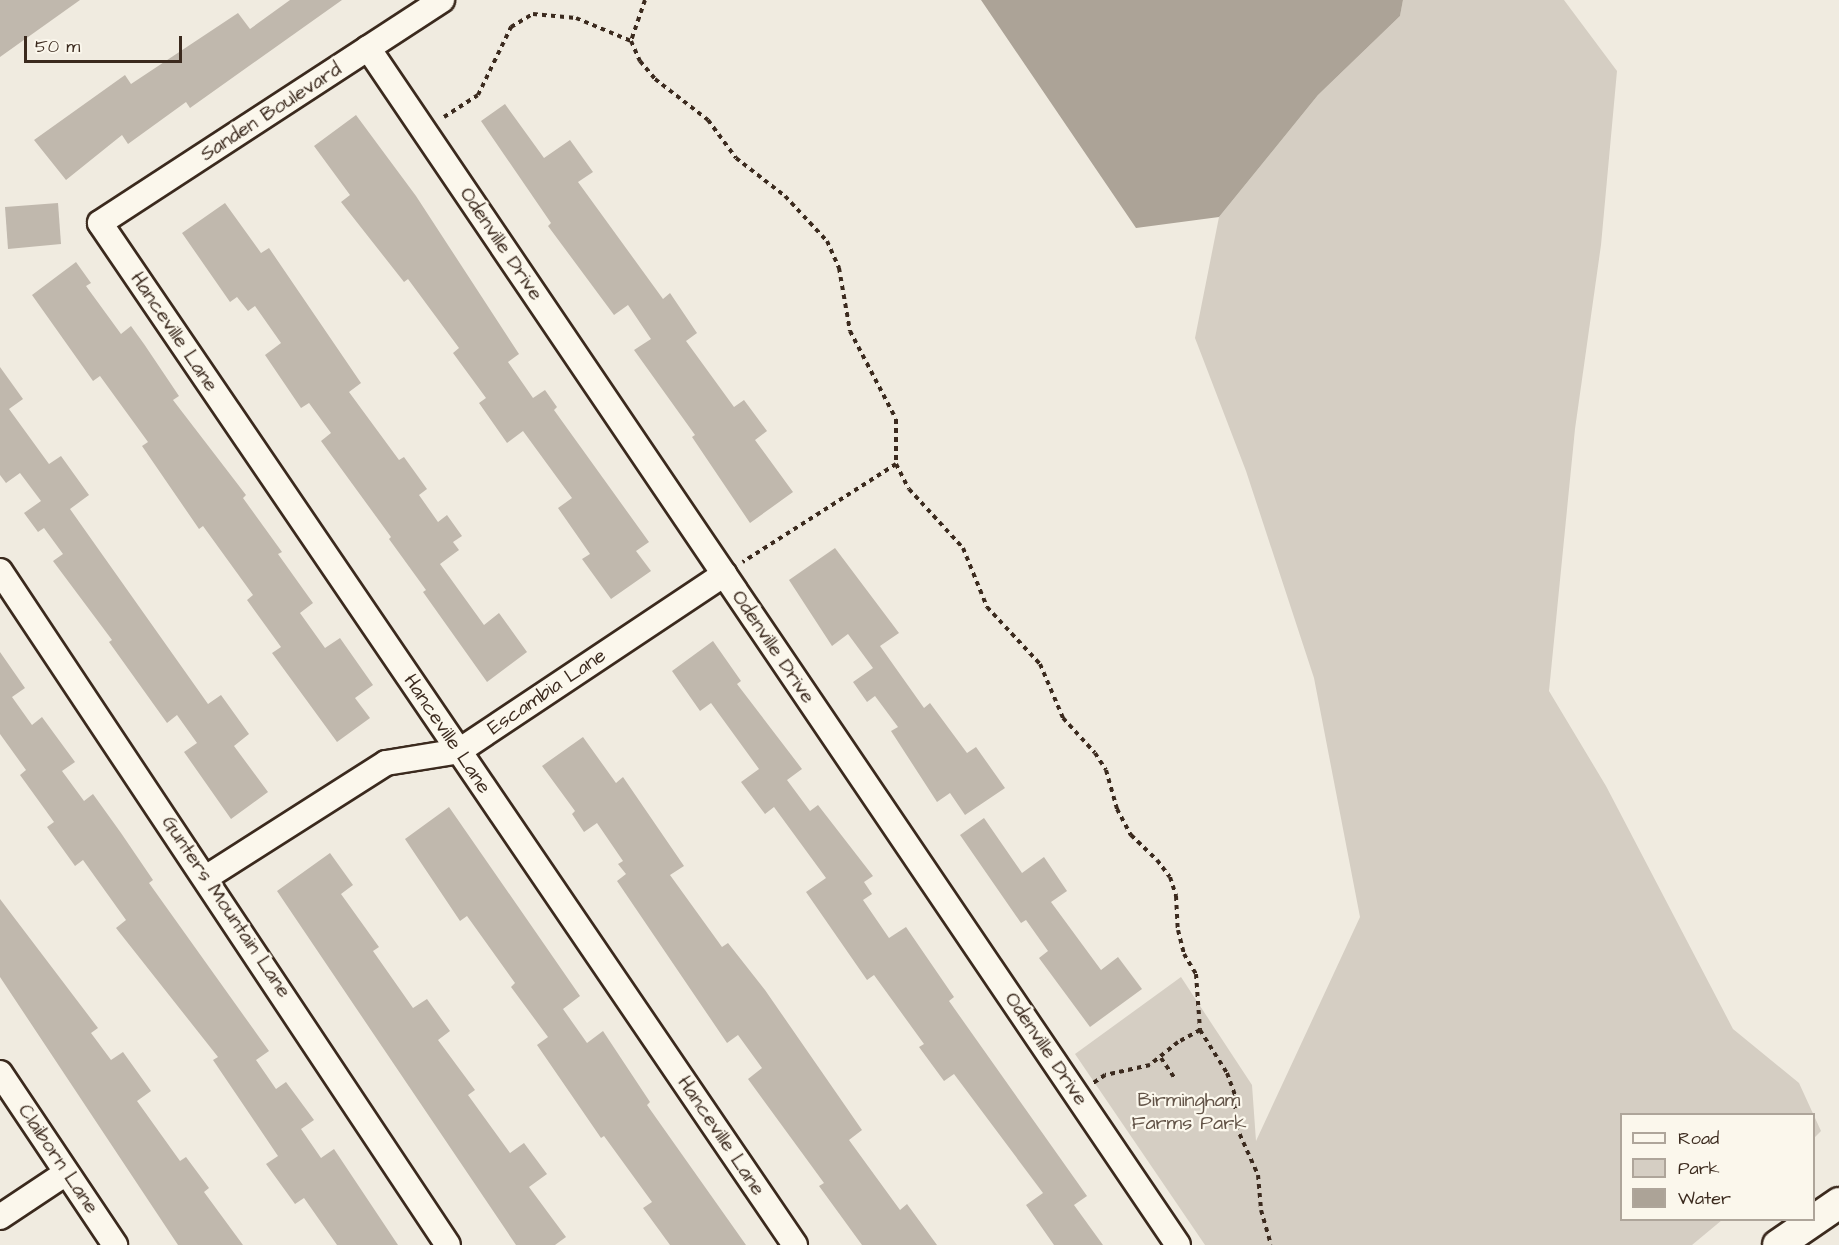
<!DOCTYPE html>
<html>
<head>
<meta charset="utf-8">
<style>
	body { margin:0 }
	#map { position:relative; width:1839px; height:1245px; overflow:hidden; background:#f0ebe0; font-family:"Architects Daughter",sans-serif }
	div>[style] { position:absolute }
	.green>* { inset:0; background:#d5cec3 }
	.water>* { inset:0; background:#aca397 }
	.building>* { inset:0; background:#c0b8ad }
	.path>* { height:4px; margin-top:-2px; transform-origin:0; background:repeating-linear-gradient(90deg,#3b2a1e 0 4.5px,transparent 0 9px) }
	.roads { filter:drop-shadow(2px 0 #3b2a1e) drop-shadow(-2px 0 #3b2a1e) drop-shadow(0 2px #3b2a1e) drop-shadow(0 -2px #3b2a1e) }
	.minor>* { height:24px; margin:-12px; padding:0 12px; transform-origin:12px; border-radius:12px; background:#fbf7ec }
	.major>* { height:30px; margin:-15px; padding:0 15px; transform-origin:15px; border-radius:15px; background:#fbf7ec }
	span { translate:-50% -50%; white-space:nowrap; text-align:center; line-height:1.15; -webkit-text-stroke:4.5px #fbf7ec; paint-order:stroke }
	.street-label { font-size:20px; color:#3b2a1e }
	.park-label { font-size:20px; color:#625347 }
	.legend { position:absolute; left:1620px; top:1113px; width:195px; height:108px; box-sizing:border-box; background:#fbf7ec; border:2px solid #aea59a; margin:0; padding:8px 10px; list-style:none; font-size:18px; color:#3b2a1e }
	.legend li { display:flex; align-items:center; gap:12px; height:30px }
	.legend b { width:30px; border:2px solid #aea59a }
	.scale { position:absolute; left:24px; top:36px; width:158px; height:27px; box-sizing:border-box; border:3px solid #3b2a1e; border-top:0; padding-left:8px; font-size:18px; line-height:21px; white-space:nowrap; color:#3b2a1e; -webkit-text-stroke:4px #fbf7ec; paint-order:stroke }
</style>
</head>
<body>
<div id="map">
	<div class="green">
		<div style="clip-path:polygon(1403px 0,1564px 0,1617px 71px,1601px 245px,1575px 429px,1549px 691px,1606px 786px,1733px 1029px,1799px 1083px,1821px 1131px,1814px 1138px,1814px 1114px,1622px 1114px,1622px 1220px,1722px 1220px,1692px 1245px,1205px 1245px,1075px 1054px,1181px 977px,1252px 1085px,1256px 1141px,1360px 917px,1314px 678px,1246px 471px,1195px 338px,1219px 217px,1318px 95px,1400px 16px)"></div>
	</div>
	<div class="water">
		<div style="clip-path:polygon(981px 0,1403px 0,1400px 16px,1318px 95px,1219px 217px,1136px 228px)"></div>
	</div>
	<div class="building">
		<div style="clip-path:polygon(0 0,80px 0,0 57px)"></div>
		<div style="clip-path:polygon(290px 0,342px 0,190px 108px,186px 102px,128px 144px,122px 135px,66px 180px,34px 140px,125px 75px,131px 84px,238px 13px,250px 29px)"></div>
		<div style="clip-path:polygon(505px 104px,544px 158px,570px 140px,593px 172px,578px 182px,663px 299px,670px 293px,697px 333px,686px 341px,734px 407px,744px 400px,767px 431px,755px 440px,793px 492px,750px 523px,692px 437px,695px 435px,634px 350px,651px 339px,628px 305px,614px 315px,548px 226px,551px 223px,481px 121px)"></div>
		<div style="clip-path:polygon(356px 115px,416px 196px,519px 354px,508px 362px,533px 398px,545px 390px,557px 407px,554px 410px,649px 542px,636px 551px,651px 571px,611px 599px,582px 559px,590px 554px,558px 508px,572px 498px,523px 431px,507px 443px,479px 403px,486px 398px,453px 353px,459px 348px,408px 279px,404px 282px,341px 202px,350px 195px,314px 146px)"></div>
		<div style="clip-path:polygon(58px 203px,61px 244px,8px 249px,5px 207px)"></div>
		<div style="clip-path:polygon(225px 203px,261px 253px,269px 248px,361px 383px,349px 392px,399px 460px,404px 457px,427px 489px,419px 495px,438px 522px,447px 515px,462px 536px,453px 542px,459px 550px,440px 564px,484px 625px,499px 613px,527px 652px,487px 682px,423px 592px,426px 590px,389px 539px,391px 537px,321px 441px,331px 433px,309px 403px,301px 408px,265px 355px,281px 343px,255px 306px,248px 311px,237px 297px,230px 302px,182px 233px)"></div>
		<div style="clip-path:polygon(76px 262px,91px 283px,86px 286px,121px 334px,131px 326px,144px 344px,179px 396px,173px 400px,246px 495px,243px 498px,282px 552px,278px 554px,313px 603px,300px 613px,325px 648px,340px 638px,373px 685px,355px 698px,370px 718px,337px 742px,272px 653px,281px 647px,247px 600px,253px 595px,203px 526px,199px 529px,142px 446px,148px 442px,100px 376px,93px 381px,32px 295px)"></div>
		<div style="clip-path:polygon(0 367px,23px 399px,9px 409px,49px 464px,61px 456px,89px 495px,70px 509px,208px 704px,221px 695px,249px 734px,234px 746px,268px 792px,231px 819px,184px 752px,197px 743px,177px 715px,167px 723px,109px 642px,112px 640px,53px 561px,63px 554px,44px 528px,38px 532px,24px 513px,41px 501px,20px 473px,6px 483px,0 475px)"></div>
		<div style="clip-path:polygon(835px 548px,899px 633px,880px 646px,924px 708px,930px 703px,967px 753px,976px 747px,1005px 788px,965px 815px,950px 793px,937px 802px,891px 731px,898px 727px,875px 696px,867px 702px,853px 682px,873px 668px,848px 634px,832px 646px,789px 580px)"></div>
		<div style="clip-path:polygon(713px 641px,741px 681px,737px 684px,802px 769px,787px 780px,810px 811px,818px 805px,873px 876px,864px 882px,872px 894px,863px 900px,889px 938px,906px 927px,954px 997px,949px 1001px,1087px 1196px,1074px 1205px,1103px 1245px,1054px 1245px,1026px 1205px,1043px 1193px,954px 1074px,944px 1081px,919px 1047px,924px 1044px,874px 975px,867px 980px,806px 892px,826px 878px,774px 807px,765px 814px,741px 782px,759px 769px,711px 703px,700px 711px,672px 671px)"></div>
		<div style="clip-path:polygon(0 652px,25px 688px,12px 697px,32px 725px,42px 717px,75px 762px,62px 771px,84px 801px,93px 794px,121px 833px,153px 880px,149px 883px,269px 1051px,256px 1060px,276px 1089px,286px 1082px,314px 1120px,301px 1129px,321px 1158px,334px 1149px,398px 1245px,337px 1245px,304px 1198px,295px 1204px,266px 1164px,278px 1156px,213px 1060px,218px 1057px,116px 928px,126px 920px,83px 860px,75px 866px,47px 827px,54px 822px,20px 775px,26px 770px,0 734px)"></div>
		<div style="clip-path:polygon(583px 737px,616px 783px,623px 777px,684px 866px,670px 875px,722px 947px,728px 943px,765px 990px,862px 1130px,849px 1140px,900px 1210px,907px 1204px,937px 1245px,862px 1245px,819px 1186px,824px 1183px,748px 1079px,762px 1068px,738px 1035px,727px 1043px,617px 881px,626px 874px,618px 864px,623px 861px,597px 823px,584px 832px,572px 814px,575px 811px,542px 766px)"></div>
		<div style="clip-path:polygon(449px 807px,580px 996px,563px 1009px,587px 1043px,603px 1031px,650px 1102px,647px 1105px,746px 1245px,670px 1245px,643px 1208px,652px 1202px,604px 1136px,601px 1138px,537px 1045px,548px 1037px,511px 987px,515px 983px,467px 916px,460px 921px,405px 839px)"></div>
		<div style="clip-path:polygon(984px 818px,1022px 873px,1044px 857px,1067px 891px,1051px 902px,1101px 970px,1118px 957px,1142px 989px,1090px 1027px,1039px 958px,1048px 951px,1026px 920px,1021px 923px,960px 835px)"></div>
		<div style="clip-path:polygon(330px 853px,353px 885px,341px 894px,379px 947px,373px 951px,413px 1008px,427px 999px,450px 1031px,438px 1040px,475px 1090px,468px 1095px,510px 1153px,524px 1143px,547px 1174px,529px 1187px,566px 1237px,555px 1245px,516px 1245px,277px 891px)"></div>
		<div style="clip-path:polygon(0 899px,98px 1028px,91px 1033px,111px 1060px,123px 1052px,151px 1091px,137px 1101px,180px 1161px,186px 1157px,209px 1188px,204px 1192px,243px 1245px,178px 1245px,168px 1230px,0 977px)"></div>
	</div>
	<div class="path">
		<div style="left:645px;top:0;width:43px;rotate:108.9deg"></div>
		<div style="left:631px;top:41px;width:22px;rotate:66deg"></div>
		<div style="left:640px;top:61px;width:23px;rotate:50deg"></div>
		<div style="left:655px;top:79px;width:67px;rotate:37.7deg"></div>
		<div style="left:708px;top:120px;width:47px;rotate:53.6deg"></div>
		<div style="left:736px;top:158px;width:62px;rotate:37.8deg"></div>
		<div style="left:785px;top:196px;width:62px;rotate:47deg"></div>
		<div style="left:827px;top:241px;width:30px;rotate:66deg"></div>
		<div style="left:839px;top:268px;width:64px;rotate:80.1deg"></div>
		<div style="left:850px;top:331px;width:99px;rotate:62.4deg"></div>
		<div style="left:896px;top:419px;width:45px;rotate:90deg"></div>
		<div style="left:896px;top:464px;width:182px;rotate:147.4deg"></div>
		<div style="left:444px;top:117px;width:40px;rotate:-32.9deg"></div>
		<div style="left:478px;top:95px;width:76px;rotate:-64.1deg"></div>
		<div style="left:511px;top:27px;width:26px;rotate:-31deg"></div>
		<div style="left:533px;top:14px;width:43px;rotate:5.3deg"></div>
		<div style="left:576px;top:18px;width:60px;rotate:22.7deg"></div>
		<div style="left:896px;top:464px;width:28px;rotate:63deg"></div>
		<div style="left:909px;top:489px;width:80px;rotate:47.5deg"></div>
		<div style="left:963px;top:548px;width:64px;rotate:67.9deg"></div>
		<div style="left:987px;top:607px;width:78px;rotate:47.1deg"></div>
		<div style="left:1040px;top:664px;width:59px;rotate:66.9deg"></div>
		<div style="left:1063px;top:718px;width:47px;rotate:47.6deg"></div>
		<div style="left:1095px;top:753px;width:20px;rotate:57deg"></div>
		<div style="left:1106px;top:770px;width:41px;rotate:74.2deg"></div>
		<div style="left:1117px;top:809px;width:30px;rotate:62deg"></div>
		<div style="left:1131px;top:835px;width:36px;rotate:44deg"></div>
		<div style="left:1157px;top:860px;width:21px;rotate:53deg"></div>
		<div style="left:1170px;top:877px;width:20px;rotate:72deg"></div>
		<div style="left:1176px;top:896px;width:34px;rotate:87deg"></div>
		<div style="left:1178px;top:930px;width:25px;rotate:76deg"></div>
		<div style="left:1184px;top:954px;width:23px;rotate:59deg"></div>
		<div style="left:1196px;top:974px;width:56px;rotate:85.9deg"></div>
		<div style="left:1200px;top:1030px;width:25px;rotate:151deg"></div>
		<div style="left:1178px;top:1042px;width:36px;rotate:141deg"></div>
		<div style="left:1150px;top:1065px;width:46px;rotate:167.5deg"></div>
		<div style="left:1105px;top:1075px;width:14px;rotate:146deg"></div>
		<div style="left:1200px;top:1030px;width:51px;rotate:57.9deg"></div>
		<div style="left:1227px;top:1073px;width:23px;rotate:70deg"></div>
		<div style="left:1235px;top:1095px;width:31px;rotate:88deg"></div>
		<div style="left:1236px;top:1126px;width:54px;rotate:65.8deg"></div>
		<div style="left:1258px;top:1175px;width:35px;rotate:85deg"></div>
		<div style="left:1261px;top:1210px;width:36px;rotate:74deg"></div>
		<div style="left:1161px;top:1058px;width:25px;rotate:56deg"></div>
		<div style="left:1220px;top:1124px;width:16px;rotate:-7deg"></div>
	</div>
	<div class="roads">
		<div class="minor">
			<div style="left:442px;top:0;width:408px;rotate:146.9deg"></div>
			<div style="left:100px;top:223px;width:1236px;rotate:55.78deg"></div>
			<div style="left:368px;top:48px;width:1445px;rotate:55.91deg"></div>
			<div style="left:0;top:571px;width:809px;rotate:56.39deg"></div>
			<div style="left:207px;top:877px;width:212px;rotate:-32.5deg"></div>
			<div style="left:386px;top:763px;width:74px;rotate:-9.3deg"></div>
			<div style="left:459px;top:751px;width:319px;rotate:-33.7deg"></div>
			<div style="left:0;top:1073px;width:207px;rotate:56.2deg"></div>
			<div style="left:0;top:1217px;width:79px;rotate:-33.7deg"></div>
		</div>
		<div class="major">
			<div style="left:1778px;top:1245px;width:74px;rotate:-34.5deg"></div>
		</div>
	</div>
	<div class="street-label">
		<span style="left:271px;top:112px;rotate:-33deg">Sanden Boulevard</span>
		<span style="left:501px;top:244px;rotate:56deg">Odenville Drive</span>
		<span style="left:174px;top:332px;rotate:56deg">Hanceville Lane</span>
		<span style="left:773px;top:647px;rotate:56deg">Odenville Drive</span>
		<span style="left:547px;top:692px;rotate:-34deg">Escambia Lane</span>
		<span style="left:447px;top:734px;rotate:56deg">Hanceville Lane</span>
		<span style="left:226px;top:907px;rotate:56deg">Gunters Mountain Lane</span>
		<span style="left:1046px;top:1049px;rotate:56deg">Odenville Drive</span>
		<span style="left:721px;top:1136px;rotate:56deg">Hanceville Lane</span>
		<span style="left:58px;top:1159px;rotate:56deg">Claiborn Lane</span>
	</div>
	<div class="park-label">
		<span style="left:1189px;top:1112px">Birmingham<br>Farms Park</span>
	</div>
	<ul class="legend">
	<li><b style="height:8px;background:#fbf7ec"></b>Road</li>
	<li><b style="height:16px;background:#d5cec3"></b>Park</li>
	<li><b style="height:16px;background:#aca397"></b>Water</li>
	</ul>
	<div class="scale">50 m</div>
</div>
</body>
</html>
